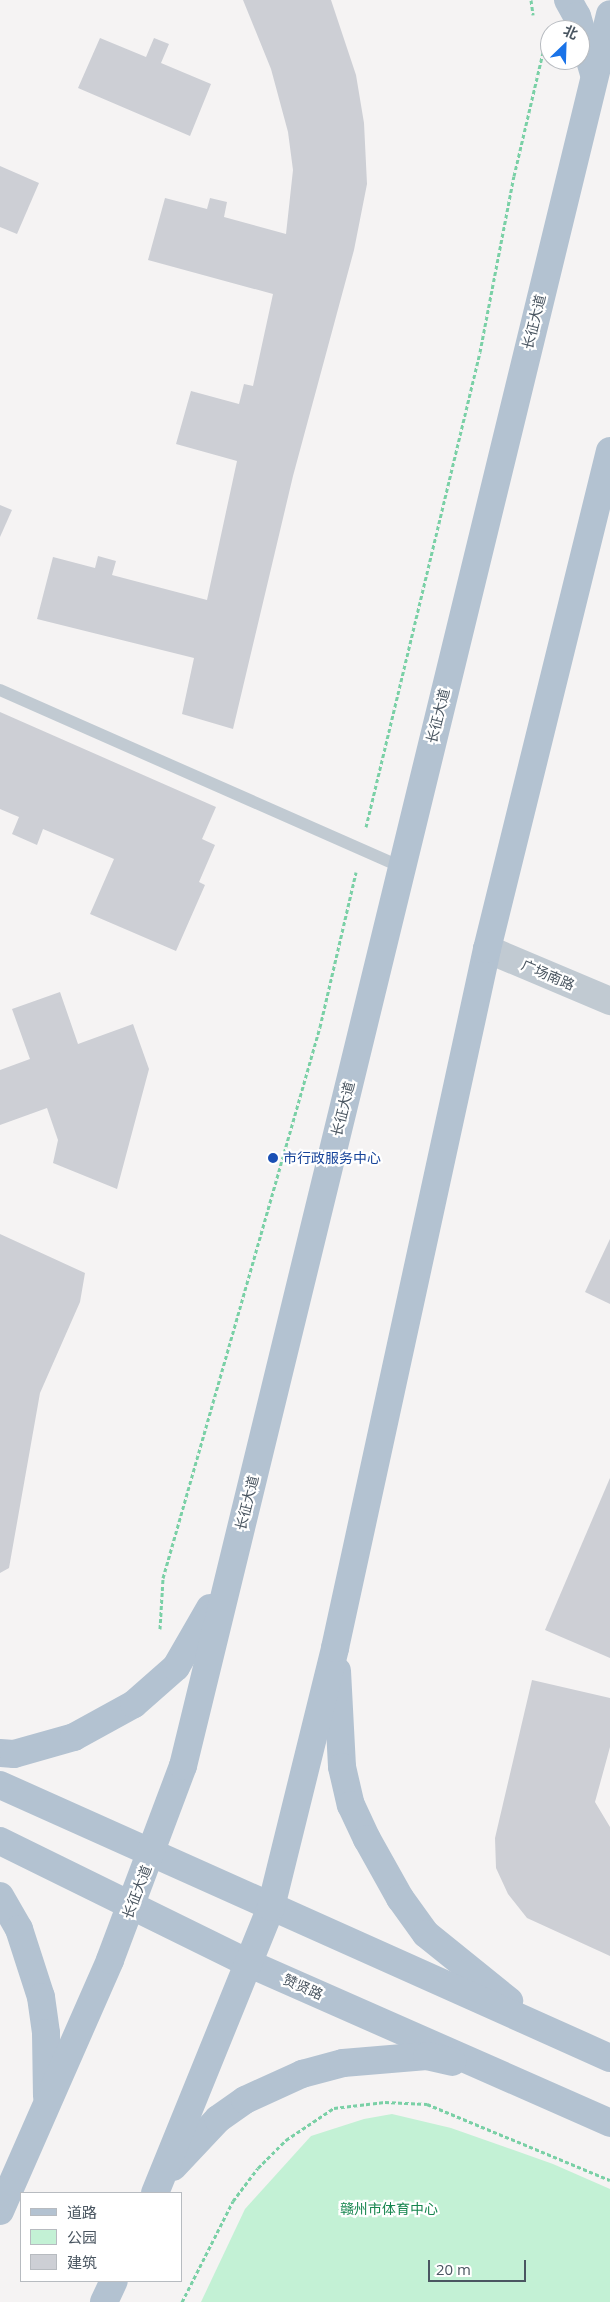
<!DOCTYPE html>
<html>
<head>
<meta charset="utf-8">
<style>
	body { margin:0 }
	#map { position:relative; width:610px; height:2302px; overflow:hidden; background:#f5f3f3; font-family:"Open Sans","Noto Sans SC",sans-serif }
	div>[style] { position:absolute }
	.green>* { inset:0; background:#c3f1d5 }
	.building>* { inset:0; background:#cdcfd5 }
	.path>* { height:3px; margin-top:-1.5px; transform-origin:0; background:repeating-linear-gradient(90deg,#7ad0a6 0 4px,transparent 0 6.5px) }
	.service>* { height:12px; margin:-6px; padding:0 6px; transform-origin:6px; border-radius:6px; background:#c1cad2 }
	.tertiary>* { height:28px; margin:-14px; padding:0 14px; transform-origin:14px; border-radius:14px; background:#c1cad2 }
	.primary>* { height:28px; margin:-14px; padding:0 14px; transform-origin:14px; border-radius:14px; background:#b3c2d1 }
	.dots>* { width:14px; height:14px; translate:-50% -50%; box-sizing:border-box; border:2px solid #fff; border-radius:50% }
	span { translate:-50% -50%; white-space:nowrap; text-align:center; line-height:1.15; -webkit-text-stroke:4.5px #fff; paint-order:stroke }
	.street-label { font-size:14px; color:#4a5661 }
	.transit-label { font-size:14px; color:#164399 }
	.left { translate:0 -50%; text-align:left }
	.park-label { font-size:14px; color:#17864f }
	.legend { position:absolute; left:20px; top:2192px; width:162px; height:90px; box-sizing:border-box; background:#fff; border:1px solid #b7bbc0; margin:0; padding:6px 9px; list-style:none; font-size:15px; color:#4a5661 }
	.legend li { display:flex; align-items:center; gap:10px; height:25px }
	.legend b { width:25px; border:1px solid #b7bbc0 }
	.north { position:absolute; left:540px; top:20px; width:50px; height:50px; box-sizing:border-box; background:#fff; border:1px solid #b7bbc0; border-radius:50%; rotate:24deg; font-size:14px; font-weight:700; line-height:20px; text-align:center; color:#4a5661 }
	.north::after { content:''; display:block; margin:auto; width:18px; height:22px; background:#1a73e8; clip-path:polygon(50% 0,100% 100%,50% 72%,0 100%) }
	.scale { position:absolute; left:428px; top:2260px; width:98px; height:22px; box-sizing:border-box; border:2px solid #4a5661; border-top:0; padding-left:6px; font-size:15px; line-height:18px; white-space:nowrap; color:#4a5661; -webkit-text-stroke:4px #fff; paint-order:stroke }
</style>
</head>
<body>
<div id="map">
	<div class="green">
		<div style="clip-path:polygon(392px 2114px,451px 2128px,553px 2164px,610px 2189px,610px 2302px,201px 2302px,245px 2209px,311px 2136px,364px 2119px)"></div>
	</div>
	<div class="building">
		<div style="clip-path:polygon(243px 0,331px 0,356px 75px,364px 123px,367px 184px,354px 250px,293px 476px,233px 729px,182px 714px,194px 658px,37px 619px,53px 557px,95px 568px,98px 556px,116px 561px,112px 575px,207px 600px,237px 461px,176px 444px,191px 391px,239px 404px,244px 384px,253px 386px,273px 294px,148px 260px,165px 198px,207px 209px,210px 198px,227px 202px,224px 217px,286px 234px,293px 170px,288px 132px,271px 69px)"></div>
		<div style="clip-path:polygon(100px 38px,146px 57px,154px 38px,169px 44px,161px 63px,211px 84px,190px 136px,78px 88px)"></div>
		<div style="clip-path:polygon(0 166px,39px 183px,17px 234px,0 227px)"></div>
		<div style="clip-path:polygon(0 505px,12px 510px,0 537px)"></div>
		<div style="clip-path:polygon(0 712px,216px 807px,202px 839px,215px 845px,199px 882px,205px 885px,176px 951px,90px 914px,114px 859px,43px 829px,37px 845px,12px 834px,19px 817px,0 809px)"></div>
		<div style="clip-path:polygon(60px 992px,78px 1044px,133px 1024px,149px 1069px,117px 1189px,53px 1163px,58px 1140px,47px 1108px,0 1125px,0 1070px,30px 1059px,12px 1009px)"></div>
		<div style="clip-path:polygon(0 1234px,85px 1273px,80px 1302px,40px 1393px,9px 1568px,0 1573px)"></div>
		<div style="clip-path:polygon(610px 1239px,610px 1304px,585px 1292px)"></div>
		<div style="clip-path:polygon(610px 1478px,610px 1658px,545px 1630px)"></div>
		<div style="clip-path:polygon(532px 1680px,610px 1698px,610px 1747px,595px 1802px,610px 1827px,610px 1956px,527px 1918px,508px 1894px,496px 1868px,495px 1838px)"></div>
	</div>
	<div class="path">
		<div style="left:531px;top:0;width:15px;rotate:82deg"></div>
		<div style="left:366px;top:827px;width:488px;rotate:-76.5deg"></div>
		<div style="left:480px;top:352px;width:179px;rotate:-79.1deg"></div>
		<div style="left:514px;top:176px;width:149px;rotate:-76.8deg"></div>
		<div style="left:160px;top:1629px;width:51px;rotate:-86.6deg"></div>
		<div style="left:163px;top:1578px;width:573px;rotate:-74.1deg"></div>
		<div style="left:320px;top:1027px;width:159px;rotate:-76.9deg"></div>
		<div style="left:182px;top:2302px;width:113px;rotate:-63.2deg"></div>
		<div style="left:233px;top:2201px;width:41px;rotate:-52.9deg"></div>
		<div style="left:258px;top:2168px;width:40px;rotate:-45deg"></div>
		<div style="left:286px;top:2140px;width:58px;rotate:-33.7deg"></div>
		<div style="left:334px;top:2108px;width:51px;rotate:-6.7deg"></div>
		<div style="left:385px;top:2102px;width:42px;rotate:2.7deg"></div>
		<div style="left:427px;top:2104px;width:198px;rotate:22.6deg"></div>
	</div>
	<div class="service">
		<div style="left:0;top:690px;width:438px;rotate:23.8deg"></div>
	</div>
	<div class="tertiary">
		<div style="left:487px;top:949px;width:134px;rotate:22.9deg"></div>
	</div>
	<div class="primary">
		<div style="left:568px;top:0;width:18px;rotate:61deg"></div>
		<div style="left:577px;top:16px;width:60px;rotate:73.7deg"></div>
		<div style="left:337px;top:1671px;width:96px;rotate:87deg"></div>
		<div style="left:342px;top:1767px;width:39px;rotate:77deg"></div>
		<div style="left:351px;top:1805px;width:38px;rotate:65deg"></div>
		<div style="left:367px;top:1839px;width:68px;rotate:60.8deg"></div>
		<div style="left:400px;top:1898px;width:44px;rotate:54.2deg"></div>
		<div style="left:426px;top:1934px;width:107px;rotate:38.9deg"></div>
		<div style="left:0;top:1753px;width:14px;rotate:4deg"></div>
		<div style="left:14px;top:1754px;width:62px;rotate:-15.8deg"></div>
		<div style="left:74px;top:1737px;width:68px;rotate:-28.8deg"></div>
		<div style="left:134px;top:1704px;width:56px;rotate:-41.4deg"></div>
		<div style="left:176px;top:1667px;width:68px;rotate:-60deg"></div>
		<div style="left:0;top:1785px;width:668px;rotate:24.11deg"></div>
		<div style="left:0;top:1841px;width:279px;rotate:26.2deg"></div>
		<div style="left:250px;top:1964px;width:394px;rotate:23.8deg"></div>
		<div style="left:0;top:1896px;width:38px;rotate:60deg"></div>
		<div style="left:19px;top:1929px;width:71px;rotate:72.1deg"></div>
		<div style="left:41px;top:1997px;width:36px;rotate:82deg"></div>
		<div style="left:46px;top:2033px;width:63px;rotate:89.1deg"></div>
		<div style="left:173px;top:2167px;width:66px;rotate:-46.8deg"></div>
		<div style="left:218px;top:2119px;width:33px;rotate:-35deg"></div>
		<div style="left:245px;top:2100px;width:63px;rotate:-24.5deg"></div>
		<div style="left:302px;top:2074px;width:42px;rotate:-15deg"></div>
		<div style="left:343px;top:2063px;width:84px;rotate:-4.8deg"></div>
		<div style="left:427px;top:2056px;width:26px;rotate:13deg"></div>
		<div style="left:155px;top:2193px;width:309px;rotate:-67.9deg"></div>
		<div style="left:271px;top:1907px;width:267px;rotate:-76.1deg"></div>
		<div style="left:335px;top:1648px;width:715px;rotate:-77.73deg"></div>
		<div style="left:487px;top:949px;width:513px;rotate:-76.13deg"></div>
		<div style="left:0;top:2211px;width:274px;rotate:-66.3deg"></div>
		<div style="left:110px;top:1960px;width:207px;rotate:-69.4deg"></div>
		<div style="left:183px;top:1766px;width:1803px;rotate:-76.3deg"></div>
		<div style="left:104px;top:2302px;width:23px;rotate:-65deg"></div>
	</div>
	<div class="dots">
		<div style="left:273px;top:1158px;background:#1a4fb4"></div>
	</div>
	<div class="street-label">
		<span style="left:534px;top:322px;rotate:-76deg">长征大道</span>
		<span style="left:438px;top:716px;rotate:-76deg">长征大道</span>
		<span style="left:548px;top:975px;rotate:23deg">广场南路</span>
		<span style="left:343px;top:1109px;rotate:-76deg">长征大道</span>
		<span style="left:247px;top:1503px;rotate:-76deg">长征大道</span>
		<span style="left:137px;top:1892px;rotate:-69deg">长征大道</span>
		<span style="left:303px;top:1987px;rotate:24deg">赞贤路</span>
	</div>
	<div class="transit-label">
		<span class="left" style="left:283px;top:1158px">市行政服务中心</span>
	</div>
	<div class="park-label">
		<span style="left:389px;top:2209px">赣州市体育中心</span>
	</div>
	<ul class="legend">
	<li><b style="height:6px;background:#b3c2d1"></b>道路</li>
	<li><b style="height:14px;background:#c3f1d5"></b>公园</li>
	<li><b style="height:14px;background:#cdcfd5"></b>建筑</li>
	</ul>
	<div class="north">北</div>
	<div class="scale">20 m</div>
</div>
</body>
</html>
